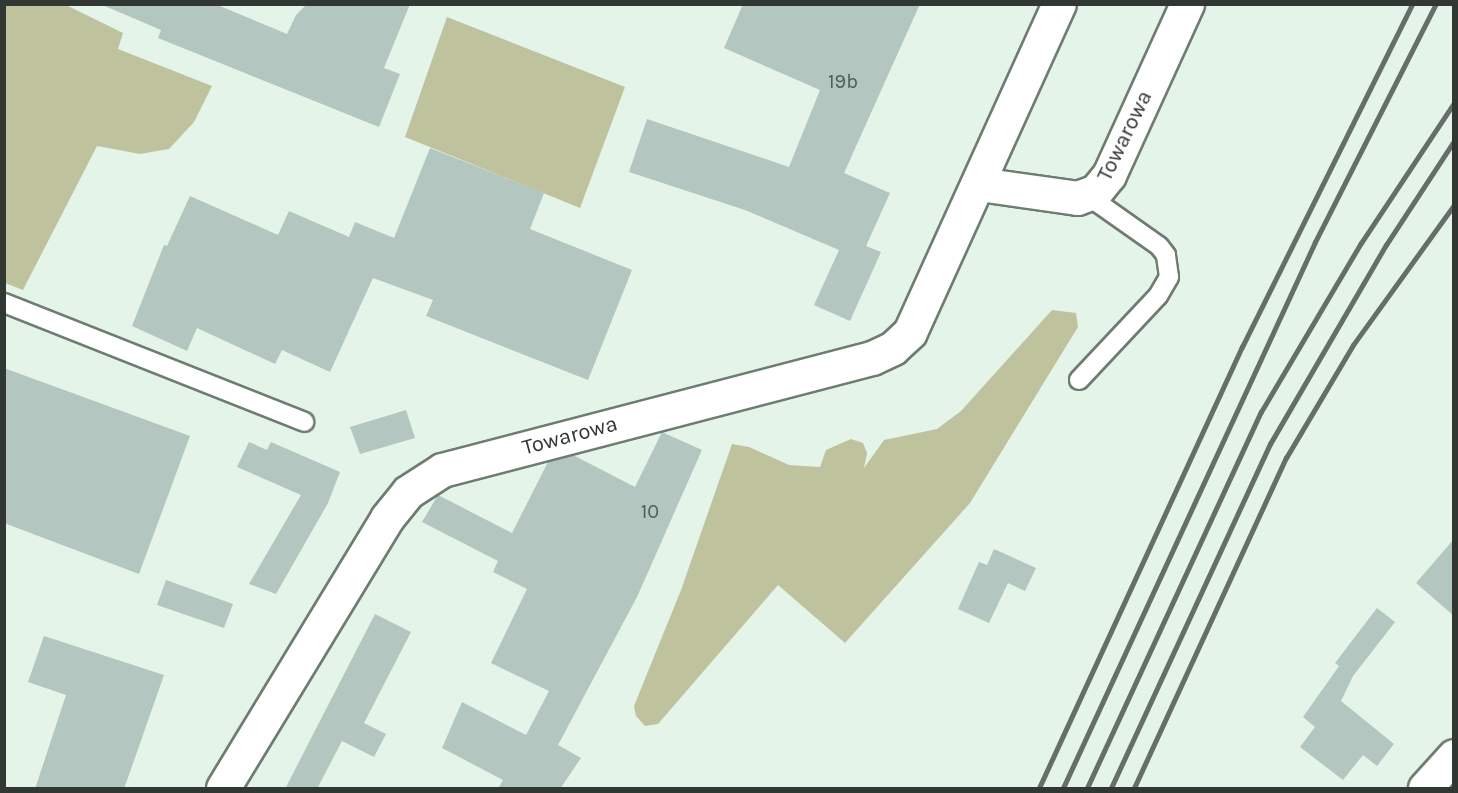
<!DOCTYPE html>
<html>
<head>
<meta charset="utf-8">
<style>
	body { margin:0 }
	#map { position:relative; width:1458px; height:793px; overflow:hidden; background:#e4f4e8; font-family:Karla,sans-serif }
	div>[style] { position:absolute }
	.green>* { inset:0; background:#bec39e }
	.building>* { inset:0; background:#b3c6bf }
	.roads { filter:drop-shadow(2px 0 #6e7c71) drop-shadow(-2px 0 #6e7c71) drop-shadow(0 2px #6e7c71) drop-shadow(0 -2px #6e7c71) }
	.service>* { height:18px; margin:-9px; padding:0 9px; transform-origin:9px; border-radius:9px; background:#fff }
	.minor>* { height:33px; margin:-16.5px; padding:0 16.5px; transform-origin:16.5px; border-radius:16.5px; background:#fff }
	.rail>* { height:4.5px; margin:-2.25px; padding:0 2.25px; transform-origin:2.25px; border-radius:2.25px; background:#656e67 }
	span { translate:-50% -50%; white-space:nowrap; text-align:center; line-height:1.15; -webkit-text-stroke:4.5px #fff; paint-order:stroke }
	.number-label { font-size:20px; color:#525b56 }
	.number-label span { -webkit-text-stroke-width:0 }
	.street-label { font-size:22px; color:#313733 }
	.frame { position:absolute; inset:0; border:6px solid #313733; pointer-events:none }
</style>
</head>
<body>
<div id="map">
	<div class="green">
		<div style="clip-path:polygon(4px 5px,66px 5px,123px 33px,118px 49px,212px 86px,194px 122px,169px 149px,140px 154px,97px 146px,23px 290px,5px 283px)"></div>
		<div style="clip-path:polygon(447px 17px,625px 87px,580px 208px,405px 137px)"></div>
		<div style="clip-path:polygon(1052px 310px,1076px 313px,1078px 327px,970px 503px,845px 643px,778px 585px,658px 724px,645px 726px,636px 716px,634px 706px,681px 590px,732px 444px,749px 447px,789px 465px,820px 467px,826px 450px,851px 439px,863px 443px,867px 453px,864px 468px,884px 440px,937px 429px,961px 411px)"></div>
	</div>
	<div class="building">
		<div style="clip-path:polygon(100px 4px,215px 4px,287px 34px,296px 15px,307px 4px,410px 4px,384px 68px,400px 74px,379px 127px,158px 38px,161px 30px)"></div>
		<div style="clip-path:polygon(743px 4px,920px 4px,844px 173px,890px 193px,866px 246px,881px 252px,850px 321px,814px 305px,839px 250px,745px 210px,629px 172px,647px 119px,789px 167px,820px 90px,724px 48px)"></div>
		<div style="clip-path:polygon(430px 148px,544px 193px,530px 229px,632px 270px,588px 380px,426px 316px,433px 300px,373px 278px,330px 372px,282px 350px,275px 364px,197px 328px,187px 351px,132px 326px,164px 245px,167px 246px,190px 196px,278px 235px,289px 211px,349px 237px,355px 222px,394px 238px)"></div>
		<div style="clip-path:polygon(4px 368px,190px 436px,139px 574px,4px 523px)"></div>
		<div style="clip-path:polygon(406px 410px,415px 438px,360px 454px,350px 427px)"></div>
		<div style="clip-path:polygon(662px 432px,702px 450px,637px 597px,558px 745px,581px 758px,560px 789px,498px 789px,503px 780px,442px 748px,462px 702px,526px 735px,549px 691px,491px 663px,527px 589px,493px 572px,498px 561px,422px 522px,438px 495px,512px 533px,548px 462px,573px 455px,635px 487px)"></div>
		<div style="clip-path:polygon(249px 442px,267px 450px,271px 442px,340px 472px,328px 503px,276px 594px,249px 584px,301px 495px,237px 467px)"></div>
		<div style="clip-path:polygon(1454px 539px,1454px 616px,1416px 583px)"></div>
		<div style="clip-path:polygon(994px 549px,1036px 568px,1025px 591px,1008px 583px,989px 623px,958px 609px,979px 562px,987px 565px)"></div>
		<div style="clip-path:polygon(166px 580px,233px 604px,224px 628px,157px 605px)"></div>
		<div style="clip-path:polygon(1377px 608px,1395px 622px,1353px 676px,1341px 701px,1394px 744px,1377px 766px,1363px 755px,1343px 780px,1300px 747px,1315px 727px,1303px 717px,1339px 666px,1335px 663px)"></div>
		<div style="clip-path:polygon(375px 614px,411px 632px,364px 723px,386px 734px,374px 757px,342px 741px,317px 789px,285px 789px)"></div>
		<div style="clip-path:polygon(44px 636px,164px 675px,124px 789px,35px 789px,66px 695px,28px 682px)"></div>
	</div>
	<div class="roads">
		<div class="service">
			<div style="left:4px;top:303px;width:323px;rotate:21.6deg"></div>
			<div style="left:1079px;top:380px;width:115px;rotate:-46.8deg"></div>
			<div style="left:1158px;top:296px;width:22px;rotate:-60deg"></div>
			<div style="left:1169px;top:277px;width:22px;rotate:-98deg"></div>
			<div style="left:1166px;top:255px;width:11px;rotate:-128deg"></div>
			<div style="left:1159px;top:246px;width:87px;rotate:-144.8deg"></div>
		</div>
		<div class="minor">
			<div style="left:979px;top:184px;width:99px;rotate:8.1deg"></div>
			<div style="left:1077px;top:198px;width:20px;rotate:-20deg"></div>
			<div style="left:1096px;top:191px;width:21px;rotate:-51deg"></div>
			<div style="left:1109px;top:175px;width:188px;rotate:-65.5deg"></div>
			<div style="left:223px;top:788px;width:316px;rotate:-58.7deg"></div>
			<div style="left:387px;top:518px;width:33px;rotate:-51deg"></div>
			<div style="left:408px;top:492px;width:40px;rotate:-32.9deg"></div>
			<div style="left:442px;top:470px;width:444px;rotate:-14.6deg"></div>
			<div style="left:872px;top:358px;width:23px;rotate:-25deg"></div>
			<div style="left:893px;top:348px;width:23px;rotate:-43deg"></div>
			<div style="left:910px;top:332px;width:360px;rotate:-65.6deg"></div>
			<div style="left:1425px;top:788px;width:43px;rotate:-47.8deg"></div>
		</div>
	</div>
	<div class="rail">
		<div style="left:1039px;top:788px;width:485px;rotate:-65.3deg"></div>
		<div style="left:1242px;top:347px;width:383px;rotate:-63.6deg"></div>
		<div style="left:1063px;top:788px;width:601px;rotate:-65.22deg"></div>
		<div style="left:1315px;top:242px;width:267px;rotate:-63.1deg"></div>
		<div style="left:1087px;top:788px;width:414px;rotate:-65.2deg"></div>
		<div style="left:1261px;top:412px;width:196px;rotate:-59.4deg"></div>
		<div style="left:1361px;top:243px;width:168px;rotate:-56.4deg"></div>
		<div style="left:1111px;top:788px;width:379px;rotate:-65.2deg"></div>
		<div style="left:1270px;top:444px;width:230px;rotate:-59.8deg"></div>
		<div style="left:1386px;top:245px;width:124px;rotate:-56.8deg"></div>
		<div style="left:1134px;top:788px;width:363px;rotate:-65.3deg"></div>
		<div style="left:1286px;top:458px;width:131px;rotate:-59.3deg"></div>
		<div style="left:1353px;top:345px;width:173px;rotate:-54.2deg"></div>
	</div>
	<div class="number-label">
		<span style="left:843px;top:81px">19b</span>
		<span style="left:650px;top:511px">10</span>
	</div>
	<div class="street-label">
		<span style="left:1125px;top:136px;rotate:-64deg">Towarowa</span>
		<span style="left:570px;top:436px;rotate:-15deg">Towarowa</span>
	</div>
	<div class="frame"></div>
</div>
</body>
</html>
